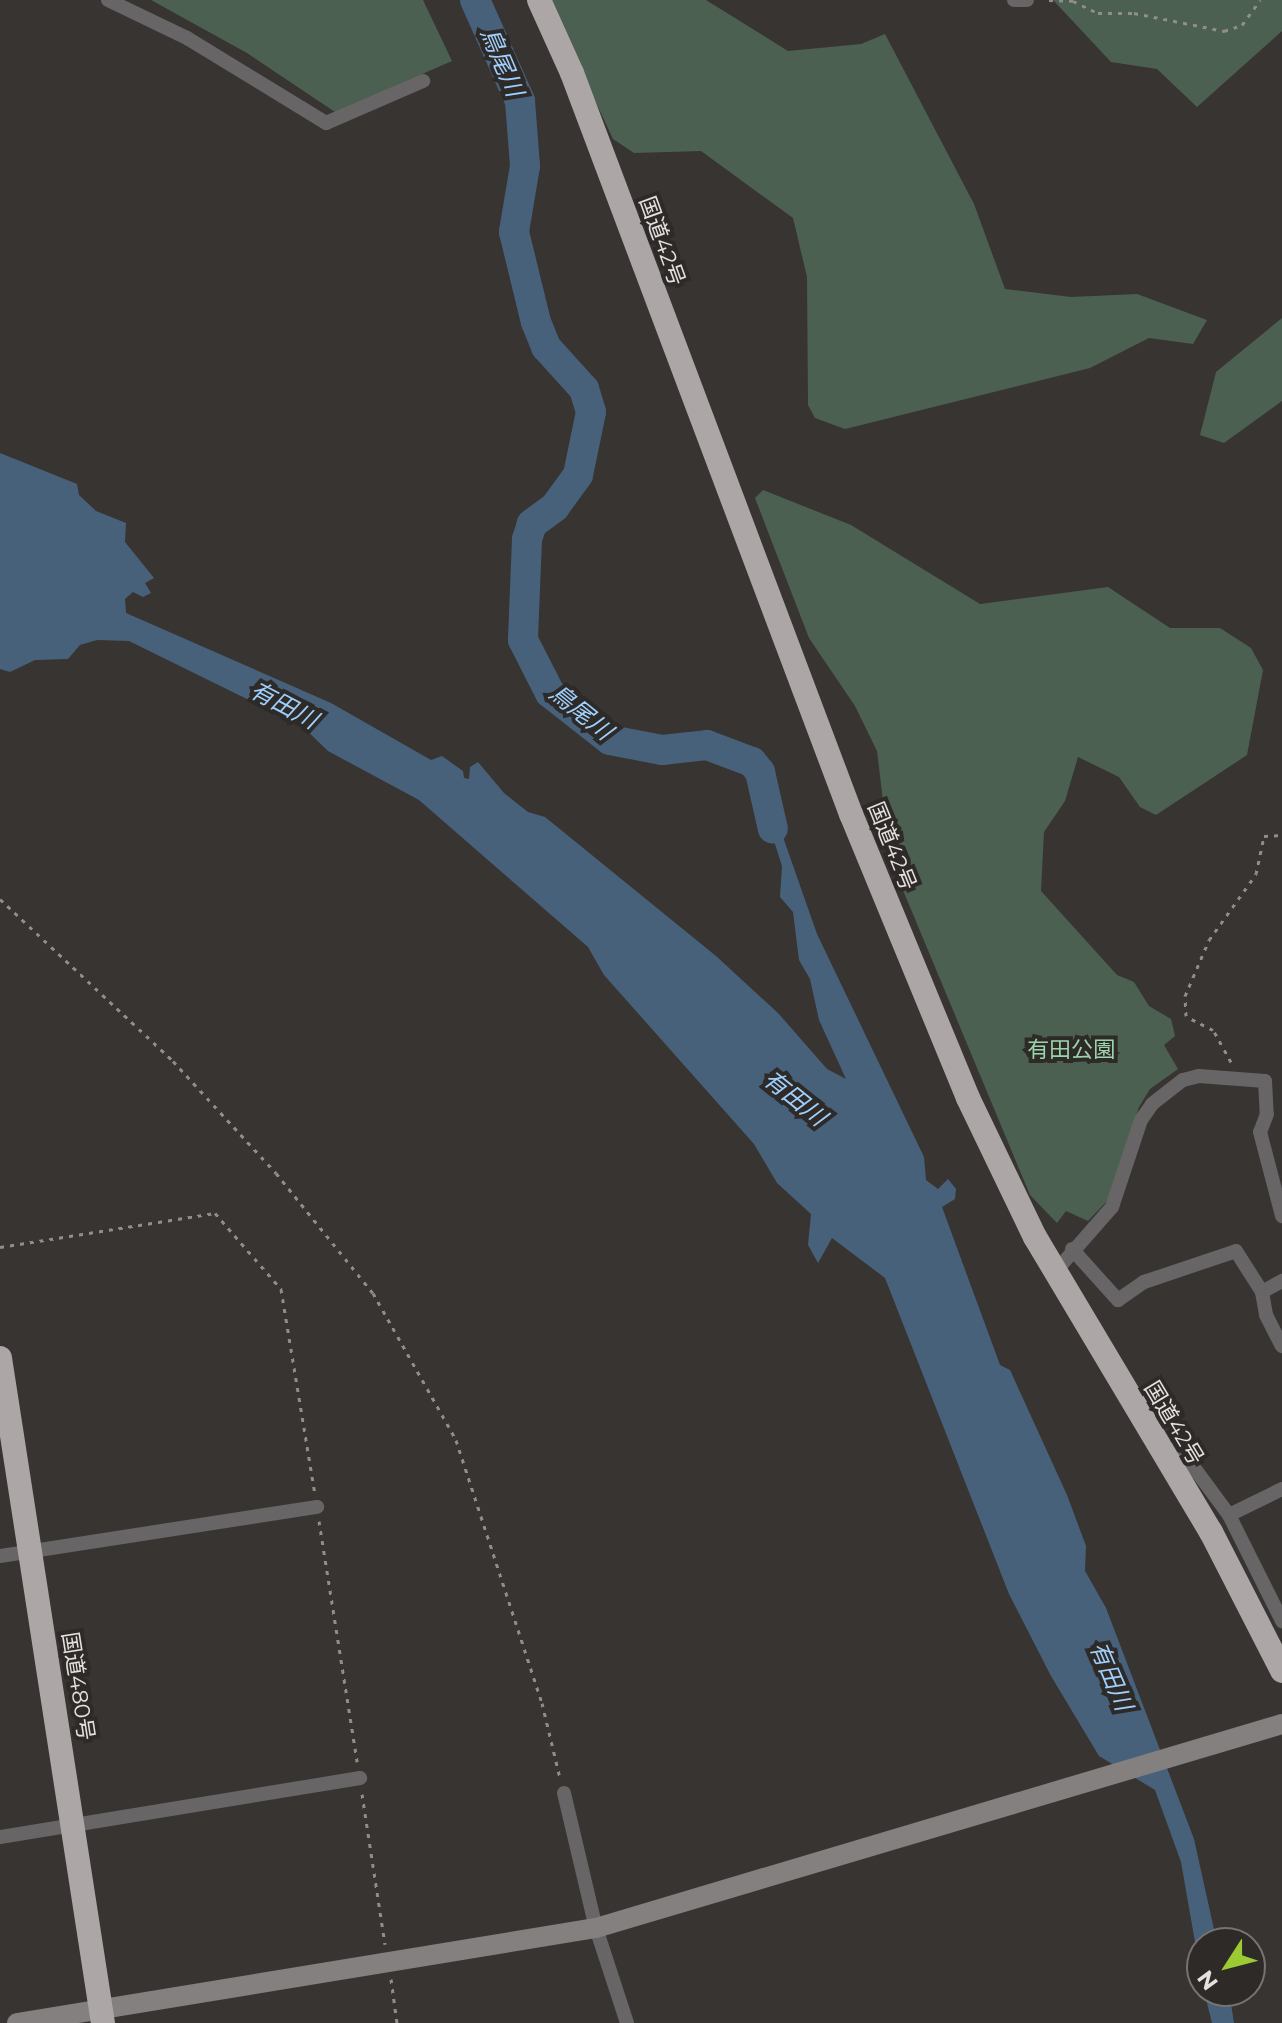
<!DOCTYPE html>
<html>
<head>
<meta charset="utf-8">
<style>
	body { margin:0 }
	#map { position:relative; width:1282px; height:2023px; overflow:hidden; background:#383432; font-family:Montserrat,"Noto Sans JP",sans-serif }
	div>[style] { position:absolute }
	.green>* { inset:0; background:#4b6051 }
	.water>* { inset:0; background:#47617b }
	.river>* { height:30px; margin:-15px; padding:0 15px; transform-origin:15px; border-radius:15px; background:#47617b }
	.path>* { height:3px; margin-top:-1.5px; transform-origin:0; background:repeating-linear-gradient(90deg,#908d8b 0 4px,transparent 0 10px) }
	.street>* { height:14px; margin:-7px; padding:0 7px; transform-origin:7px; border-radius:7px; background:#676565 }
	.secondary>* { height:20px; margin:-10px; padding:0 10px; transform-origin:10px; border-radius:10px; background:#83807f }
	.highway>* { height:24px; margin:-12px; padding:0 12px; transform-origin:12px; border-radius:12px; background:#aca6a6 }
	span { translate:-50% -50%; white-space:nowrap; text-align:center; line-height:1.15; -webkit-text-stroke:8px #2e2a28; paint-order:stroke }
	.street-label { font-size:22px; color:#e4e1e0 }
	.park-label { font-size:22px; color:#9bd4ac }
	.water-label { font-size:24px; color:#9fcffd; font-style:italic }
	.north { position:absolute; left:1186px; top:1927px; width:80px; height:80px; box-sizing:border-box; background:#2e2a28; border:2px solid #777372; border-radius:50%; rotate:234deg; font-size:22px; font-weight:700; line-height:32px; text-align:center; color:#e4e1e0 }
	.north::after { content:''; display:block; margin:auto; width:28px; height:36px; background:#9cca32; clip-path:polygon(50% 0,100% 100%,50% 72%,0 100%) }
</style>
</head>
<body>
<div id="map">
	<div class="green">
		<div style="clip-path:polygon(151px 0,423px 0,452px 61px,335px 112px,247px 53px)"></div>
		<div style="clip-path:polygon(548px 0,706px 0,788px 51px,861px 44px,885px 34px,974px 204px,1005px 289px,1071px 297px,1137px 294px,1207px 320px,1193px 344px,1149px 338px,1090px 368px,845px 429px,815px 418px,808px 405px,807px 277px,793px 218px,701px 151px,634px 153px,613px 139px)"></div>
		<div style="clip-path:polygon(1053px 0,1282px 0,1282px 31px,1197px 107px,1157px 69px,1111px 62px)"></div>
		<div style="clip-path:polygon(1282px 318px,1282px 401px,1224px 443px,1200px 435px,1216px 372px)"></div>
		<div style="clip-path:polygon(763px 490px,851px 525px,980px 604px,1108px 587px,1170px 628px,1220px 628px,1251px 648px,1263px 670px,1247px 755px,1156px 815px,1140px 807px,1119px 777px,1078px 757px,1065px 801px,1044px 832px,1041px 891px,1117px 975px,1134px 982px,1149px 1006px,1171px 1019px,1175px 1036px,1164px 1045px,1178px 1069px,1150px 1089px,1139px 1107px,1110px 1198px,1088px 1221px,1066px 1211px,1057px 1223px,1030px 1195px,890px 859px,877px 751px,855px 706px,809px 638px,755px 498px)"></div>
	</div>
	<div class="water">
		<div style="clip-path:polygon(0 453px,77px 484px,79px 495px,96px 511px,126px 523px,125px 542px,154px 578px,145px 583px,151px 593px,143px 597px,133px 592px,125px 599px,126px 613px,331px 703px,431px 760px,442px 756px,463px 771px,464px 778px,469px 779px,470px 767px,478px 762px,504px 793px,528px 812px,545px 817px,716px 956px,778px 1013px,827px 1069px,846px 1079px,819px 1020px,810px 979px,799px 960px,793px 912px,780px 897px,782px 866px,773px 838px,759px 819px,758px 790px,770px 800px,817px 934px,924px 1157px,926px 1180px,938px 1189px,948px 1179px,956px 1189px,955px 1199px,942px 1207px,1000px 1365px,1010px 1370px,1067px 1495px,1086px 1546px,1085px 1571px,1106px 1608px,1194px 1839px,1217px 1943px,1202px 1943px,1202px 1982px,1181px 1862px,1155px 1790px,1099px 1756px,1051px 1676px,1009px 1594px,885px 1278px,832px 1238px,818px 1263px,808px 1245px,811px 1214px,777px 1183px,754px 1144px,604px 975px,588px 947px,419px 800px,328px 751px,302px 726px,129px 641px,97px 640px,80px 645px,68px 659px,35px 660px,10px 672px,0 669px)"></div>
		<div style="clip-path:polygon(1204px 1991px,1229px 1991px,1234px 2023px,1212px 2023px)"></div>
	</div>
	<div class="river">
		<div style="left:475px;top:0;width:111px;rotate:66deg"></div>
		<div style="left:520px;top:101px;width:65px;rotate:85.6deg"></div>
		<div style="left:525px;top:166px;width:67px;rotate:99.5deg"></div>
		<div style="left:514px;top:232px;width:93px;rotate:76.3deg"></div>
		<div style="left:536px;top:322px;width:27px;rotate:68deg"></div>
		<div style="left:546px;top:347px;width:57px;rotate:47.9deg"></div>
		<div style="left:584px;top:389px;width:24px;rotate:73deg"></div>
		<div style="left:591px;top:412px;width:64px;rotate:101.7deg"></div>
		<div style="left:578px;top:475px;width:39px;rotate:126deg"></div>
		<div style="left:555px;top:507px;width:29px;rotate:144deg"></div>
		<div style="left:532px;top:524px;width:16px;rotate:108deg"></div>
		<div style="left:527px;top:539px;width:101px;rotate:92.3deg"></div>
		<div style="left:523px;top:640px;width:59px;rotate:63deg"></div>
		<div style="left:550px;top:693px;width:76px;rotate:38.1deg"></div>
		<div style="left:610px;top:740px;width:53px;rotate:10.9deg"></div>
		<div style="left:662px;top:750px;width:45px;rotate:-6.3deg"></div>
		<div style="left:707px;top:745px;width:48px;rotate:20.7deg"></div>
		<div style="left:752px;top:762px;width:13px;rotate:51deg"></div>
		<div style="left:760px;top:772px;width:58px;rotate:77.2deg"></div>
	</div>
	<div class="path">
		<div style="left:1049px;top:0;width:24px;rotate:2deg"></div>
		<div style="left:1073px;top:1px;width:28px;rotate:26deg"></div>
		<div style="left:1098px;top:13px;width:36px"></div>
		<div style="left:1134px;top:13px;width:92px;rotate:11.3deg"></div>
		<div style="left:1224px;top:31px;width:19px;rotate:-18deg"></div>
		<div style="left:1242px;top:25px;width:31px;rotate:-54deg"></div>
		<div style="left:0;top:899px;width:237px;rotate:43.1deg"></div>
		<div style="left:173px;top:1061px;width:152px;rotate:47.4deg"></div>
		<div style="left:276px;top:1173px;width:154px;rotate:51.1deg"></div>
		<div style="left:373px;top:1293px;width:169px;rotate:60.5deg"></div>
		<div style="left:456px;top:1440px;width:277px;rotate:71.9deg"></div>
		<div style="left:542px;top:1703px;width:77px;rotate:76.5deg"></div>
		<div style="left:1231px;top:1062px;width:37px;rotate:-119deg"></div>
		<div style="left:1213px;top:1030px;width:30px;rotate:-153deg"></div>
		<div style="left:1186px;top:1016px;width:20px;rotate:-93deg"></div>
		<div style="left:1185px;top:996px;width:61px;rotate:-66.8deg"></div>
		<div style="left:1209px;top:940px;width:81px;rotate:-54.5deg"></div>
		<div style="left:1256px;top:874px;width:39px;rotate:-78deg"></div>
		<div style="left:1264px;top:836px;width:18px;rotate:-3deg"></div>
		<div style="left:0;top:1247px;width:218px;rotate:-9deg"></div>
		<div style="left:215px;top:1213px;width:101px;rotate:49deg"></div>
		<div style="left:281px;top:1289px;width:208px;rotate:80.6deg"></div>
		<div style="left:319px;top:1521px;width:244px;rotate:81deg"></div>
		<div style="left:362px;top:1794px;width:152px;rotate:81.3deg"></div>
		<div style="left:391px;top:1979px;width:44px;rotate:82.2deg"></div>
	</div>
	<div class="street">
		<div style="left:108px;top:0;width:88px;rotate:25.7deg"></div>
		<div style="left:187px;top:38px;width:163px;rotate:31.4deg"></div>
		<div style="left:326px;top:123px;width:106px;rotate:-23.4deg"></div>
		<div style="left:1014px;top:0;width:13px"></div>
		<div style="left:1072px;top:1249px;width:69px;rotate:48deg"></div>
		<div style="left:1118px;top:1300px;width:32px;rotate:-35deg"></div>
		<div style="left:1144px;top:1282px;width:97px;rotate:-18.6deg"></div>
		<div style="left:1236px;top:1251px;width:49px;rotate:57.6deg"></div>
		<div style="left:1262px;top:1292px;width:23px;rotate:80deg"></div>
		<div style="left:1266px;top:1315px;width:35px;rotate:63deg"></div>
		<div style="left:1055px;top:1272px;width:86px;rotate:-48.8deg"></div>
		<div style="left:1112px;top:1207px;width:92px;rotate:-71.6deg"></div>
		<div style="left:1141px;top:1120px;width:19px;rotate:-55deg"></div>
		<div style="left:1152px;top:1104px;width:39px;rotate:-38deg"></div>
		<div style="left:1183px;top:1080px;width:16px;rotate:-14deg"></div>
		<div style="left:1199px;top:1076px;width:66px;rotate:4.3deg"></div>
		<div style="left:1265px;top:1081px;width:33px;rotate:87deg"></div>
		<div style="left:1267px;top:1114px;width:19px;rotate:111deg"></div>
		<div style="left:1260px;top:1132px;width:87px;rotate:75.3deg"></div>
		<div style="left:1262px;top:1292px;width:23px;rotate:-29deg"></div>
		<div style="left:1165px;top:1455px;width:29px;rotate:20deg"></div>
		<div style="left:1192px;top:1465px;width:62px;rotate:53.5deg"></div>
		<div style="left:1229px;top:1515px;width:119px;rotate:63.4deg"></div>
		<div style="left:1229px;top:1515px;width:59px;rotate:-26.1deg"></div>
		<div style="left:0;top:1556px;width:321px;rotate:-8.8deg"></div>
		<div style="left:564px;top:1793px;width:139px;rotate:76.7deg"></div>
		<div style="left:596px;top:1928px;width:100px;rotate:71.9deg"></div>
		<div style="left:0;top:1837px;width:365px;rotate:-9.3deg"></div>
	</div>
	<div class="secondary">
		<div style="left:17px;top:2023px;width:587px;rotate:-9.32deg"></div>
		<div style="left:596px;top:1928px;width:716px;rotate:-16.56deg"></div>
	</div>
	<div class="highway">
		<div style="left:539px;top:0;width:80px;rotate:65.7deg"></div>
		<div style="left:572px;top:73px;width:792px;rotate:69.37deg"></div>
		<div style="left:851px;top:814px;width:307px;rotate:67.6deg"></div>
		<div style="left:968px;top:1098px;width:154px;rotate:64.3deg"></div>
		<div style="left:1035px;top:1237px;width:344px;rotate:59.2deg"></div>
		<div style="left:1211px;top:1532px;width:156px;rotate:62.9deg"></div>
		<div style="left:0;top:1358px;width:673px;rotate:81.2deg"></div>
	</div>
	<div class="street-label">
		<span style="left:662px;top:241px;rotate:70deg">国道42号</span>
		<span style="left:892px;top:846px;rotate:68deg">国道42号</span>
		<span style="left:1174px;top:1423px;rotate:59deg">国道42号</span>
		<span style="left:78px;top:1686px;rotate:81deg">国道480号</span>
	</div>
	<div class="park-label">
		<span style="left:1071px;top:1050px">有田公園</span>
	</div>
	<div class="water-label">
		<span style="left:502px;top:62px;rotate:67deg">鳥尾川</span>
		<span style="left:284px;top:705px;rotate:28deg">有田川</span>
		<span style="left:581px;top:712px;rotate:39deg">鳥尾川</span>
		<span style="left:795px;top:1098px;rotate:39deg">有田川</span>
		<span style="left:1111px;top:1676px;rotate:67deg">有田川</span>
	</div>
	<div class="north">N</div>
</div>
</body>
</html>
